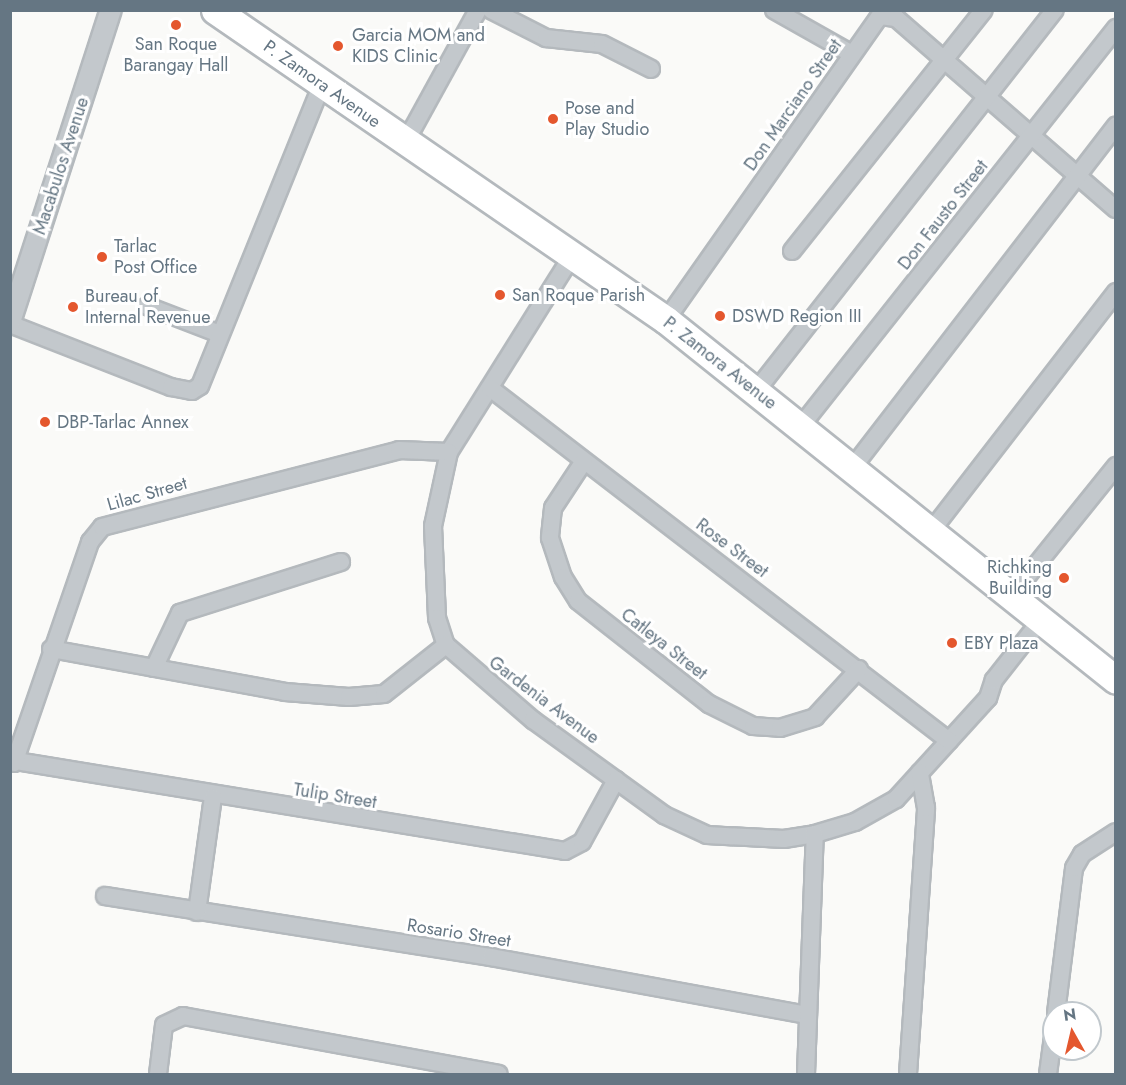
<!DOCTYPE html>
<html>
<head>
<meta charset="utf-8">
<style>
	body { margin:0 }
	#map { position:relative; width:1126px; height:1085px; overflow:hidden; background:#fafaf8; font-family:Jost,sans-serif }
	div>[style] { position:absolute }
	.roads { filter:drop-shadow(2px 0 #b4b9bd) drop-shadow(-2px 0 #b4b9bd) drop-shadow(0 2px #b4b9bd) drop-shadow(0 -2px #b4b9bd) }
	.minor>* { height:16px; margin:-8px; padding:0 8px; transform-origin:8px; border-radius:8px; background:#c3c8cc }
	.tertiary>* { height:20px; margin:-10px; padding:0 10px; transform-origin:10px; border-radius:10px; background:#c3c8cc }
	.trunk>* { height:27px; margin:-13.5px; padding:0 13.5px; transform-origin:13.5px; border-radius:13.5px; background:#fff }
	.dots>* { width:16px; height:16px; translate:-50% -50%; box-sizing:border-box; border:3px solid #fff; border-radius:50% }
	span { translate:-50% -50%; white-space:nowrap; text-align:center; line-height:1.15; -webkit-text-stroke:6px #fff; paint-order:stroke }
	.poi-label { font-size:18px; color:#657683 }
	.left { translate:0 -50%; text-align:left }
	.right { translate:-100% -50%; text-align:right }
	.street-label { font-size:18px; color:#657683 }
	.frame { position:absolute; inset:0; border:12px solid #657683; pointer-events:none }
	.north { position:absolute; left:1042px; top:1001px; width:60px; height:60px; box-sizing:border-box; background:#fff; border:2px solid #c1c8cd; border-radius:50%; rotate:352deg; font-size:16px; font-weight:700; line-height:24px; text-align:center; color:#657683 }
	.north::after { content:''; display:block; margin:auto; width:21px; height:27px; background:#e4572e; clip-path:polygon(50% 0,100% 100%,50% 72%,0 100%) }
</style>
</head>
<body>
<div id="map">
	<div class="roads">
		<div class="minor">
			<div style="left:491px;top:10px;width:62px;rotate:27deg"></div>
			<div style="left:546px;top:38px;width:56px;rotate:6.1deg"></div>
			<div style="left:602px;top:44px;width:55px;rotate:27deg"></div>
			<div style="left:774px;top:10px;width:90px;rotate:29.4deg"></div>
			<div style="left:406px;top:141px;width:149px;rotate:-61.2deg"></div>
			<div style="left:792px;top:251px;width:308px;rotate:-51.5deg"></div>
			<div style="left:572px;top:256px;width:231px;rotate:122.1deg"></div>
			<div style="left:449px;top:452px;width:76px;rotate:102.2deg"></div>
			<div style="left:433px;top:526px;width:92px;rotate:87.5deg"></div>
			<div style="left:437px;top:618px;width:28px;rotate:72deg"></div>
			<div style="left:446px;top:645px;width:115px;rotate:40.8deg"></div>
			<div style="left:533px;top:720px;width:162px;rotate:35.9deg"></div>
			<div style="left:664px;top:815px;width:47px;rotate:24.9deg"></div>
			<div style="left:707px;top:835px;width:77px;rotate:3deg"></div>
			<div style="left:784px;top:839px;width:31px;rotate:-9deg"></div>
			<div style="left:815px;top:834px;width:42px;rotate:-16.7deg"></div>
			<div style="left:855px;top:822px;width:47px;rotate:-29.3deg"></div>
			<div style="left:896px;top:799px;width:137px;rotate:-47.7deg"></div>
			<div style="left:988px;top:698px;width:19px;rotate:-72deg"></div>
			<div style="left:994px;top:680px;width:78px;rotate:-51.8deg"></div>
			<div style="left:147px;top:306px;width:78px;rotate:21deg"></div>
			<div style="left:666px;top:320px;width:372px;rotate:-54.9deg"></div>
			<div style="left:880px;top:16px;width:16px;rotate:7deg"></div>
			<div style="left:896px;top:18px;width:291px;rotate:41deg"></div>
			<div style="left:10px;top:324px;width:173px;rotate:21.4deg"></div>
			<div style="left:171px;top:387px;width:21px;rotate:11deg"></div>
			<div style="left:192px;top:391px;width:9px;rotate:-32deg"></div>
			<div style="left:200px;top:386px;width:326px;rotate:-68deg"></div>
			<div style="left:490px;top:388px;width:579px;rotate:37.56deg"></div>
			<div style="left:756px;top:391px;width:484px;rotate:-51.9deg"></div>
			<div style="left:801px;top:426px;width:508px;rotate:-51.64deg"></div>
			<div style="left:584px;top:461px;width:56px;rotate:123.4deg"></div>
			<div style="left:553px;top:508px;width:30px;rotate:96deg"></div>
			<div style="left:550px;top:538px;width:41px;rotate:71.6deg"></div>
			<div style="left:563px;top:577px;width:28px;rotate:58deg"></div>
			<div style="left:578px;top:601px;width:167px;rotate:38.2deg"></div>
			<div style="left:709px;top:704px;width:49px;rotate:26.6deg"></div>
			<div style="left:753px;top:726px;width:27px;rotate:4deg"></div>
			<div style="left:780px;top:728px;width:37px;rotate:-17deg"></div>
			<div style="left:815px;top:717px;width:65px;rotate:-47.5deg"></div>
			<div style="left:853px;top:467px;width:431px;rotate:-52.4deg"></div>
			<div style="left:932px;top:530px;width:301px;rotate:-52.3deg"></div>
			<div style="left:1012px;top:595px;width:166px;rotate:-51.1deg"></div>
			<div style="left:51px;top:649px;width:238px;rotate:10.4deg"></div>
			<div style="left:285px;top:692px;width:64px;rotate:4.5deg"></div>
			<div style="left:349px;top:697px;width:35px;rotate:-5deg"></div>
			<div style="left:384px;top:694px;width:79px;rotate:-38.3deg"></div>
			<div style="left:154px;top:668px;width:61px;rotate:-64.7deg"></div>
			<div style="left:180px;top:613px;width:169px;rotate:-17.6deg"></div>
			<div style="left:10px;top:760px;width:562px;rotate:9.31deg"></div>
			<div style="left:565px;top:851px;width:19px;rotate:-28deg"></div>
			<div style="left:582px;top:842px;width:71px;rotate:-61.3deg"></div>
			<div style="left:14px;top:763px;width:234px;rotate:-71deg"></div>
			<div style="left:90px;top:542px;width:19px;rotate:-51deg"></div>
			<div style="left:102px;top:527px;width:307px;rotate:-14.5deg"></div>
			<div style="left:399px;top:450px;width:50px;rotate:2.3deg"></div>
			<div style="left:105px;top:896px;width:391px;rotate:9deg"></div>
			<div style="left:491px;top:957px;width:321px;rotate:10.4deg"></div>
			<div style="left:197px;top:912px;width:116px;rotate:-82.1deg"></div>
			<div style="left:1056px;top:1013px;width:146px;rotate:-82.9deg"></div>
			<div style="left:1074px;top:868px;width:16px;rotate:-60deg"></div>
			<div style="left:1082px;top:854px;width:40px;rotate:-32.9deg"></div>
			<div style="left:158px;top:1074px;width:49px;rotate:-83deg"></div>
			<div style="left:164px;top:1025px;width:21px;rotate:-25deg"></div>
			<div style="left:183px;top:1016px;width:321px;rotate:10.4deg"></div>
			<div style="left:806px;top:1074px;width:240px;rotate:-87.9deg"></div>
			<div style="left:908px;top:1074px;width:267px;rotate:-86.1deg"></div>
			<div style="left:926px;top:808px;width:36px;rotate:-100deg"></div>
			<div style="left:1048px;top:1074px;width:45px;rotate:-82.4deg"></div>
		</div>
		<div class="tertiary">
			<div style="left:10px;top:322px;width:328px;rotate:-72.1deg"></div>
		</div>
		<div class="trunk">
			<div style="left:215px;top:10px;width:547px;rotate:34.5deg"></div>
			<div style="left:666px;top:320px;width:576px;rotate:38.66deg"></div>
		</div>
	</div>
	<div class="dots">
		<div style="left:176px;top:25px;background:#e4572e"></div>
		<div style="left:338px;top:46px;background:#e4572e"></div>
		<div style="left:553px;top:119px;background:#e4572e"></div>
		<div style="left:102px;top:257px;background:#e4572e"></div>
		<div style="left:500px;top:295px;background:#e4572e"></div>
		<div style="left:73px;top:307px;background:#e4572e"></div>
		<div style="left:720px;top:316px;background:#e4572e"></div>
		<div style="left:45px;top:422px;background:#e4572e"></div>
		<div style="left:1064px;top:578px;background:#e4572e"></div>
		<div style="left:952px;top:643px;background:#e4572e"></div>
	</div>
	<div class="poi-label">
		<span class="left" style="left:352px;top:46px">Garcia MOM and<br>KIDS Clinic</span>
		<span style="left:176px;top:55px">San Roque<br>Barangay Hall</span>
		<span class="left" style="left:565px;top:119px">Pose and<br>Play Studio</span>
		<span class="left" style="left:114px;top:257px">Tarlac<br>Post Office</span>
		<span class="left" style="left:512px;top:295px">San Roque Parish</span>
		<span class="left" style="left:85px;top:307px">Bureau of<br>Internal Revenue</span>
		<span class="left" style="left:732px;top:316px">DSWD Region III</span>
		<span class="left" style="left:57px;top:422px">DBP-Tarlac Annex</span>
		<span class="right" style="left:1052px;top:578px">Richking<br>Building</span>
		<span class="left" style="left:964px;top:643px">EBY Plaza</span>
	</div>
	<div class="street-label">
		<span style="left:322px;top:84px;rotate:35deg">P. Zamora Avenue</span>
		<span style="left:793px;top:105px;rotate:-55deg">Don Marciano Street</span>
		<span style="left:61px;top:166px;rotate:-72deg">Macabulos Avenue</span>
		<span style="left:943px;top:215px;rotate:-52deg">Don Fausto Street</span>
		<span style="left:720px;top:363px;rotate:38deg">P. Zamora Avenue</span>
		<span style="left:147px;top:494px;rotate:-16deg">Lilac Street</span>
		<span style="left:732px;top:548px;rotate:37deg">Rose Street</span>
		<span style="left:664px;top:644px;rotate:38deg">Catleya Street</span>
		<span style="left:544px;top:700px;rotate:37deg">Gardenia Avenue</span>
		<span style="left:335px;top:796px;rotate:9deg">Tulip Street</span>
		<span style="left:459px;top:933px;rotate:9deg">Rosario Street</span>
	</div>
	<div class="frame"></div>
	<div class="north">N</div>
</div>
</body>
</html>
